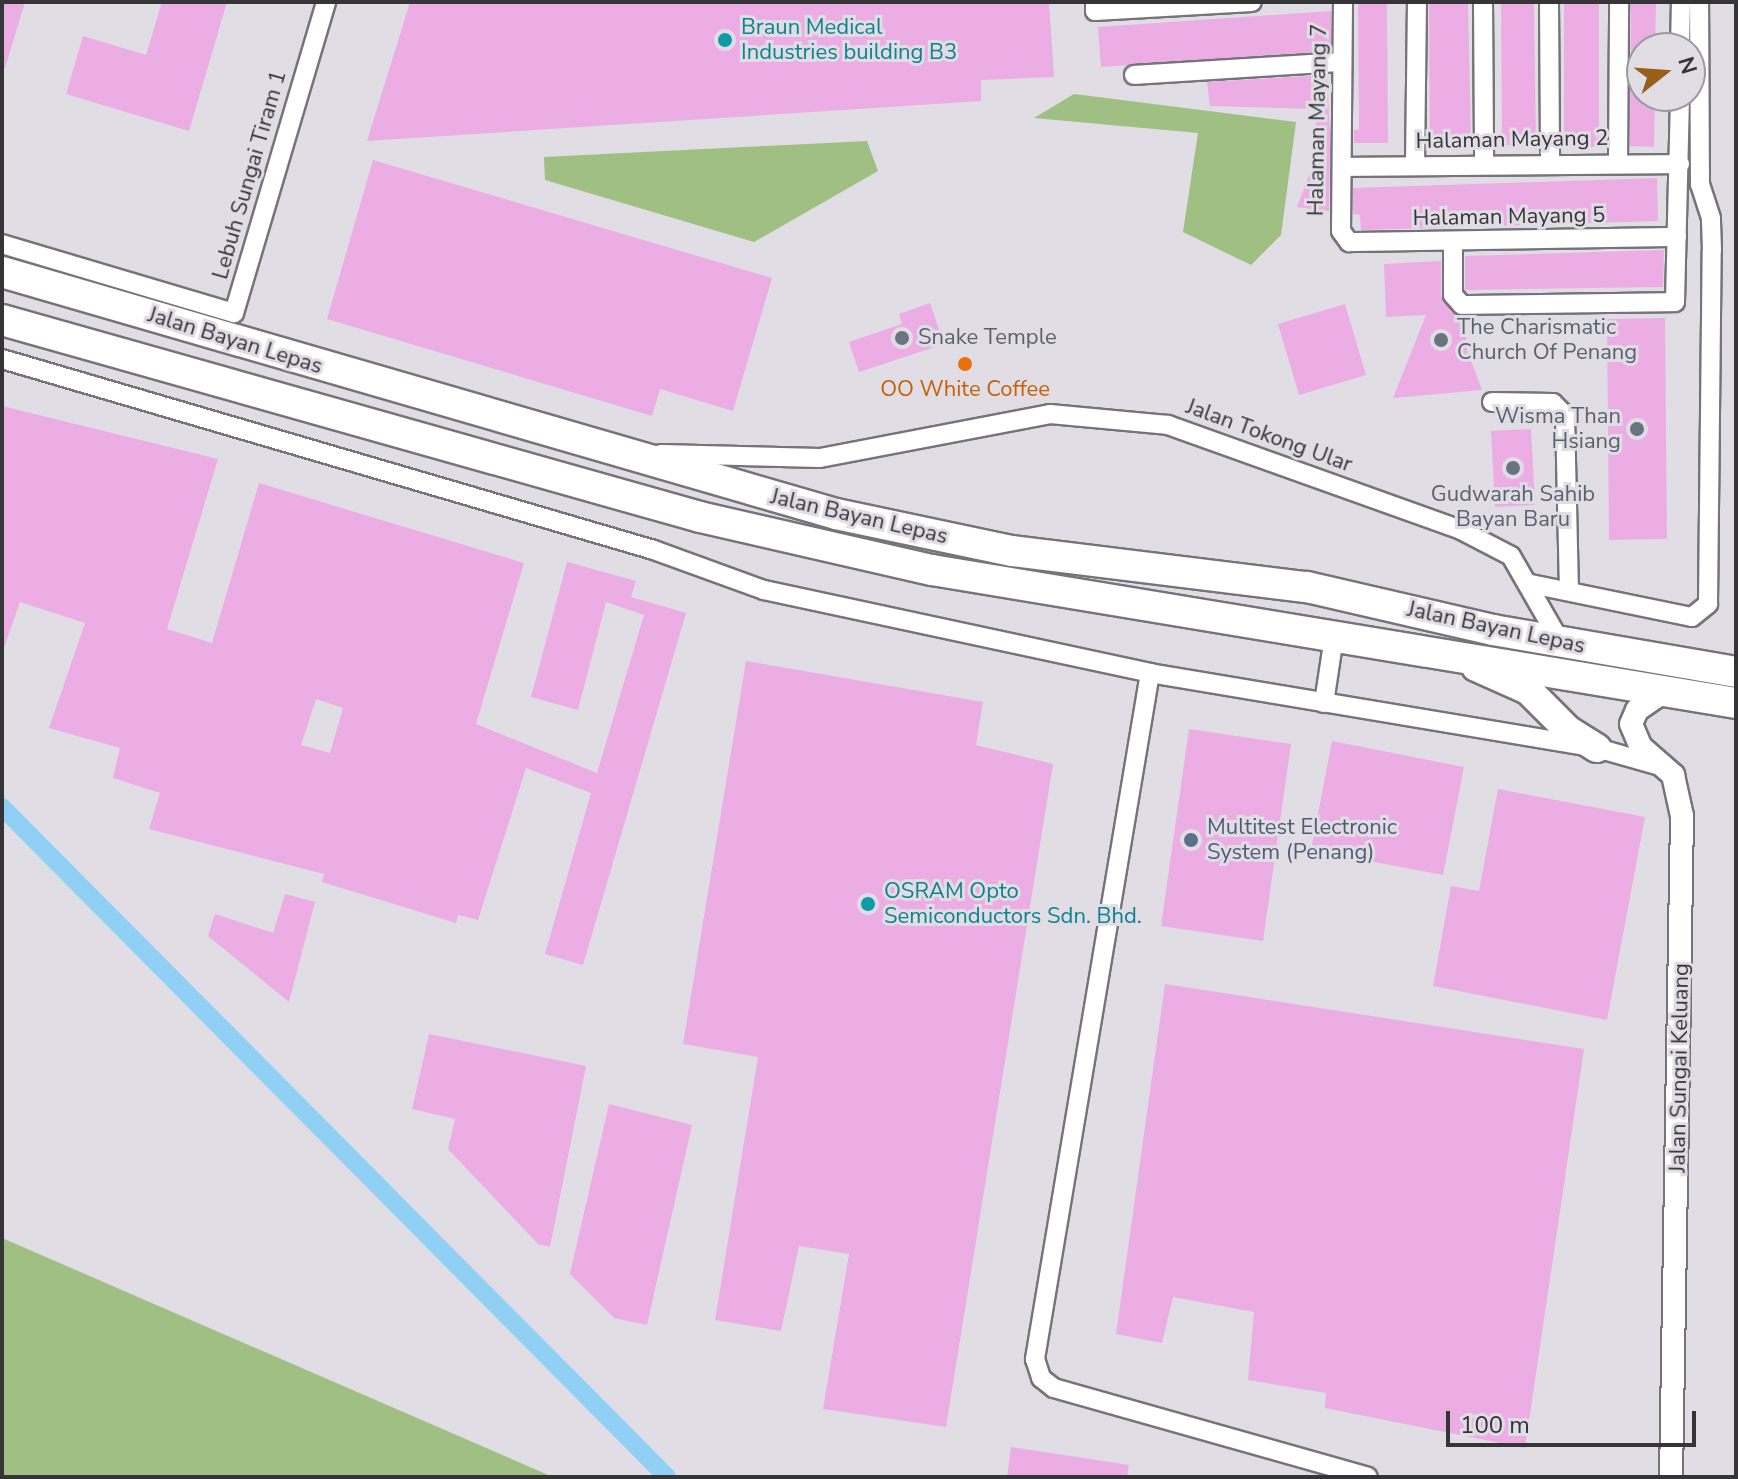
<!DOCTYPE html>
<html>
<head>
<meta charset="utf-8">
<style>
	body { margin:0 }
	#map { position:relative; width:1738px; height:1479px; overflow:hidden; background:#e1dde5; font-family:"Nunito Sans",sans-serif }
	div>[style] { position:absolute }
	.green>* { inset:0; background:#a0bf83 }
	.canal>* { height:18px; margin:-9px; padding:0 9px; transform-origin:9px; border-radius:9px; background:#8fd0f4 }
	.building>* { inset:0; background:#ecade5 }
	.roads { filter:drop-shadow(2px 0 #77737a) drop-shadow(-2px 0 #77737a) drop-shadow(0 2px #77737a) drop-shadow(0 -2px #77737a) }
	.minor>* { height:18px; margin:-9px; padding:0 9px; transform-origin:9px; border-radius:9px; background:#fff }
	.tertiary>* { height:22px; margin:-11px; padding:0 11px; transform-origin:11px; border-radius:11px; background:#fff }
	.primary>* { height:28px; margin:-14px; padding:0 14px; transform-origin:14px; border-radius:14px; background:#fff }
	.trunk>* { height:30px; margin:-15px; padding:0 15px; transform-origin:15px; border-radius:15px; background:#fff }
	.dots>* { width:22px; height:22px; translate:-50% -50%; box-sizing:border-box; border:4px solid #e1dde5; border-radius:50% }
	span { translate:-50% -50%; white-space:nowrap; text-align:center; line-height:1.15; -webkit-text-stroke:6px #e1dde5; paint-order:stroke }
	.culture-label { font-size:22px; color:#0d838f }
	.left { translate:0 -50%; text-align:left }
	.street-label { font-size:22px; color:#353437 }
	.worship-label { font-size:22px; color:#5b616d }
	.right { translate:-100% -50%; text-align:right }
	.food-label { font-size:22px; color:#c56008 }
	.service-label { font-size:22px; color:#4e5e75 }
	.frame { position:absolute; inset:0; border:4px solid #353437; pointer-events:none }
	.north { position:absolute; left:1626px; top:32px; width:80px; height:80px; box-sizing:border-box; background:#e1dde5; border:2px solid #9c999f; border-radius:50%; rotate:73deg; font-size:22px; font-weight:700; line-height:32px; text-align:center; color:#353437 }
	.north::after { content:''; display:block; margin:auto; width:28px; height:36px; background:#975f19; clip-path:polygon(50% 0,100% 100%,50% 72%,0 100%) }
	.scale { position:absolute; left:1446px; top:1411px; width:250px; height:36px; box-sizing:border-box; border:4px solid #353437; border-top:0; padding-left:10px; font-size:24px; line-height:28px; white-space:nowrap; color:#353437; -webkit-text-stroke:6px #e1dde5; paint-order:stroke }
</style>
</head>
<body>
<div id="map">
	<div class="green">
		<div style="clip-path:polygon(1074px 94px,1296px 122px,1281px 235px,1251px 265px,1183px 232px,1198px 133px,1034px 118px)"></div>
		<div style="clip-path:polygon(867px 141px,878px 171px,754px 242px,545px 180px,544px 157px)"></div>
		<div style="clip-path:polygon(2px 1238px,553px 1477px,2px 1477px)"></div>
	</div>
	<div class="canal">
		<div style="left:2px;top:807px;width:944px;rotate:45.21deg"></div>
	</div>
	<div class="building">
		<div style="clip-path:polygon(2px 2px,25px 2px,5px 68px,2px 67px)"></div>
		<div style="clip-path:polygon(162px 2px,227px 2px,189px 131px,66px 94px,83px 36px,146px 55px)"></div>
		<div style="clip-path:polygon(410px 2px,1049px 2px,1054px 77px,981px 80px,981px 101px,367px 141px)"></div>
		<div style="clip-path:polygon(1358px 2px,1387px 2px,1388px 143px,1354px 143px,1354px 130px,1359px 130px)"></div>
		<div style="clip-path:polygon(1429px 2px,1468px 2px,1471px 144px,1430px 144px)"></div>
		<div style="clip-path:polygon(1501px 2px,1534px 2px,1536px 145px,1502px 145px)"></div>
		<div style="clip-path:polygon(1564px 2px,1599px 2px,1599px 147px,1564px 147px)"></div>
		<div style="clip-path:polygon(1631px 2px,1656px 2px,1655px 48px,1642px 48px,1642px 96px,1655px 96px,1654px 147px,1630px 146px)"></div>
		<div style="clip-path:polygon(1331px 11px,1331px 51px,1101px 67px,1098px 27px)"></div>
		<div style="clip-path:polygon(1327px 75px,1330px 131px,1329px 211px,1297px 207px,1314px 162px,1317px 109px,1210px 106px,1207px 82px)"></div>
		<div style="clip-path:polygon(373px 160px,772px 278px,733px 411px,660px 389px,652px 416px,327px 319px)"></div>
		<div style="clip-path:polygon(1657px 178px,1658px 221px,1361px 230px,1360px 215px,1353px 214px,1353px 188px)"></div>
		<div style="clip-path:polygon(1664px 250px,1663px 287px,1465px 290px,1465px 256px)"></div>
		<div style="clip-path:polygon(1441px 261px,1441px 296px,1454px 313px,1465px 317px,1467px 350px,1482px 390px,1393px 398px,1426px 315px,1386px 317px,1384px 264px)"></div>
		<div style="clip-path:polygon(930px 303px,944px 344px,859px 372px,849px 342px,902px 324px,899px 314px)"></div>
		<div style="clip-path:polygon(1345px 304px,1366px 375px,1299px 395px,1278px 324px)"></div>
		<div style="clip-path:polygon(1665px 318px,1667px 539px,1609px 540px,1607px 319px)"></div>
		<div style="clip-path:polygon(evenodd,2px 406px,218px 459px,167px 629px,212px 643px,259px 483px,524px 563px,476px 724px,597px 773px,644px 615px,606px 602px,578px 710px,531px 697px,567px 562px,636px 581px,631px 597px,686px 613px,583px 965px,545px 954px,591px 793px,526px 768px,478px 920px,458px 915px,456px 923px,322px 882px,324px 874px,149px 829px,160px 793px,113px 778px,120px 748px,49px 728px,85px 623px,20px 602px,2px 653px,2px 406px,316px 699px,343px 708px,330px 753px,301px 745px,316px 699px)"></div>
		<div style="clip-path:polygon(1531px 429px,1535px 505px,1495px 507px,1491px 431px)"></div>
		<div style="clip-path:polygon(746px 661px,983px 702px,976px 745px,1053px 764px,946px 1427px,823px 1409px,849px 1254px,799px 1246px,781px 1331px,715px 1320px,758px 1057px,683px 1044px)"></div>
		<div style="clip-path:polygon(1189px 729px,1291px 744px,1263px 941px,1161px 926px)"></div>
		<div style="clip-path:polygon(1332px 741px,1464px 767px,1443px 875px,1311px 850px)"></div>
		<div style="clip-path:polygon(1498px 789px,1645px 817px,1607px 1020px,1433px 986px,1451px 886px,1479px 891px)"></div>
		<div style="clip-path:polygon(285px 894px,315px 902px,289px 1002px,208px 936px,215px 914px,273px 933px)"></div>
		<div style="clip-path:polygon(1165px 984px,1584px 1049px,1525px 1448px,1325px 1408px,1326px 1393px,1248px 1380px,1254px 1312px,1173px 1297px,1162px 1343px,1116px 1334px)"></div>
		<div style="clip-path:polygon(429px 1034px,586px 1066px,550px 1247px,538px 1244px,448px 1149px,455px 1119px,412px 1109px)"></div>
		<div style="clip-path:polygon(609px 1104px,692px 1125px,647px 1325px,614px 1318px,570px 1274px)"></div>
		<div style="clip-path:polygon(1011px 1447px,1129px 1465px,1127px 1477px,1007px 1477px)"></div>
	</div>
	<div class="roads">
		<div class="minor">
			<div style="left:1095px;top:2px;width:9px;rotate:90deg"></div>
			<div style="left:1095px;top:11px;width:157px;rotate:-3.3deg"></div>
			<div style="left:1343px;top:2px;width:229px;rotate:90.5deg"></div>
			<div style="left:1341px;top:231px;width:14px;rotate:54deg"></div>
			<div style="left:1349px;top:242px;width:328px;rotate:-0.9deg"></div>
			<div style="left:1483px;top:2px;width:162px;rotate:89.6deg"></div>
			<div style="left:1549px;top:2px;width:160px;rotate:89.6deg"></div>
			<div style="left:1680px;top:48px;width:46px;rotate:-88.8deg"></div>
			<div style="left:1134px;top:75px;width:208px;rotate:-3.6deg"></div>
			<div style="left:1618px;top:163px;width:161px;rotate:-89.6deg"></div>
			<div style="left:1415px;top:165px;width:163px;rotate:-89.3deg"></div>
			<div style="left:1346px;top:167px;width:334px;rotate:-0.5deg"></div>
			<div style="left:1453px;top:243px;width:52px;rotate:90deg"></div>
			<div style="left:1453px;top:295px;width:13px;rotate:48deg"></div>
			<div style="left:1462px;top:305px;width:213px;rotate:-0.8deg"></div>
			<div style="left:1675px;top:302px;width:206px;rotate:-88.6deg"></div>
			<div style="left:2px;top:244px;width:242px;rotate:16.6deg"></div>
			<div style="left:234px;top:313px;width:324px;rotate:-73.5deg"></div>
			<div style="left:2px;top:359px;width:679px;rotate:16.33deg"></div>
			<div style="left:654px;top:550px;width:117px;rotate:20deg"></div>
			<div style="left:764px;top:590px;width:395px;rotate:12.1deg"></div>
			<div style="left:1150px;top:673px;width:453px;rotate:9.5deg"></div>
			<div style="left:1597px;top:748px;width:66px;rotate:15.9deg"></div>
			<div style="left:1492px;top:402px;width:61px;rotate:0.9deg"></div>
			<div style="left:1553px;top:403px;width:17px;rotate:45deg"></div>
			<div style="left:1565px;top:415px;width:174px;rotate:88.7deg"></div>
			<div style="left:661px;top:454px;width:159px;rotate:1.4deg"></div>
			<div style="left:820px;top:458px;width:234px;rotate:-10.8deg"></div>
			<div style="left:1050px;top:414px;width:119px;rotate:5.3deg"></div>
			<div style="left:1168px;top:425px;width:311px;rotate:19.7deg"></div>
			<div style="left:1461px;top:530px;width:56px;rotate:27.5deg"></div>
			<div style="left:1511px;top:556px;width:100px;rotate:60.1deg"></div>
			<div style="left:1531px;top:584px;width:164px;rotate:11.6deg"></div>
			<div style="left:1692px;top:617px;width:21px;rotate:-39deg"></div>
			<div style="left:1708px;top:604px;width:354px;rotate:-89.4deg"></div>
			<div style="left:1712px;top:250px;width:32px;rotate:-92deg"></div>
			<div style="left:1711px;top:218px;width:35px;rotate:-108deg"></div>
			<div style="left:1700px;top:185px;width:183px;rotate:-90.3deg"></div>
			<div style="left:1150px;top:673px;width:696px;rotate:99.52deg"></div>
			<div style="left:1035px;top:1359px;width:20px;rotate:72deg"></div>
			<div style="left:1041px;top:1378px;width:16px;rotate:38deg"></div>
			<div style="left:1054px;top:1388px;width:326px;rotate:15.8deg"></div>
			<div style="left:1324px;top:703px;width:67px;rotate:-81.4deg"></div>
		</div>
		<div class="tertiary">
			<div style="left:1662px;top:693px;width:30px;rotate:146deg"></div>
			<div style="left:1637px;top:710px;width:15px;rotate:113deg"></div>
			<div style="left:1631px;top:724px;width:25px;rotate:67deg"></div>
			<div style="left:1641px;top:747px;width:43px;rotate:41.2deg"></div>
			<div style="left:1673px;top:775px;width:42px;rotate:77.6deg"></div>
			<div style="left:1682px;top:816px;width:661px;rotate:90.95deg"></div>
		</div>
		<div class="primary">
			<div style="left:1476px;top:667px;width:57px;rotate:23.9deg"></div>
			<div style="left:1528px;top:690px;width:57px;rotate:45deg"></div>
			<div style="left:1568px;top:730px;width:34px;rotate:32deg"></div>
		</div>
		<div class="trunk">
			<div style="left:2px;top:272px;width:868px;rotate:16.18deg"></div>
			<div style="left:836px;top:514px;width:180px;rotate:11.9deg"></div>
			<div style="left:1012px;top:551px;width:297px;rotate:7deg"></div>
			<div style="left:1307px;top:587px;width:191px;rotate:13deg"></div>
			<div style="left:1493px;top:630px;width:247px;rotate:9.8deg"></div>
			<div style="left:2px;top:320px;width:725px;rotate:15.76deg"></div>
			<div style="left:700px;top:517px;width:238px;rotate:12.9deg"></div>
			<div style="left:932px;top:570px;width:815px;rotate:9.39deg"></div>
		</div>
	</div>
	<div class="dots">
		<div style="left:725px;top:40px;background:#0f9aa8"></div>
		<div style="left:902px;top:338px;background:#6b7280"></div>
		<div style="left:1441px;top:340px;background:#6b7280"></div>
		<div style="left:965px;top:364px;background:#e8710a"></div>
		<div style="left:1637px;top:429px;background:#6b7280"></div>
		<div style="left:1513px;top:468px;background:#6b7280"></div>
		<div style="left:1191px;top:840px;background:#5c6f8a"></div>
		<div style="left:868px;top:904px;background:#0f9aa8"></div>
	</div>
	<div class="culture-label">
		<span class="left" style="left:741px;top:40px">Braun Medical<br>Industries building B3</span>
		<span class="left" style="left:884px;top:904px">OSRAM Opto<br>Semiconductors Sdn. Bhd.</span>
	</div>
	<div class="street-label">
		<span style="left:1318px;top:120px;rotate:-89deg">Halaman Mayang 7</span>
		<span style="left:1512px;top:140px;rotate:-1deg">Halaman Mayang 2</span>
		<span style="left:250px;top:175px;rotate:-74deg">Lebuh Sungai Tiram 1</span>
		<span style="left:1509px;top:217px;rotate:-1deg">Halaman Mayang 5</span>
		<span style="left:235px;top:341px;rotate:17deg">Jalan Bayan Lepas</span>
		<span style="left:1269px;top:436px;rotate:20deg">Jalan Tokong Ular</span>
		<span style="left:859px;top:517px;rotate:13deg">Jalan Bayan Lepas</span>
		<span style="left:1496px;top:628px;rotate:12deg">Jalan Bayan Lepas</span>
		<span style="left:1680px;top:1068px;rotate:-89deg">Jalan Sungai Keluang</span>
	</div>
	<div class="worship-label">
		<span class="left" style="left:1457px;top:340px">The Charismatic<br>Church Of Penang</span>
		<span class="left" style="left:918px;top:338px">Snake Temple</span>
		<span class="right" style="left:1621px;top:429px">Wisma Than<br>Hsiang</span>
		<span style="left:1513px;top:507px">Gudwarah Sahib<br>Bayan Baru</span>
	</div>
	<div class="food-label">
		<span style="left:965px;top:390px">OO White Coffee</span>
	</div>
	<div class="service-label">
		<span class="left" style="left:1207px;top:840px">Multitest Electronic<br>System (Penang)</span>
	</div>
	<div class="frame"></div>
	<div class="north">N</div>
	<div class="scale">100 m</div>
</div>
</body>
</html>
